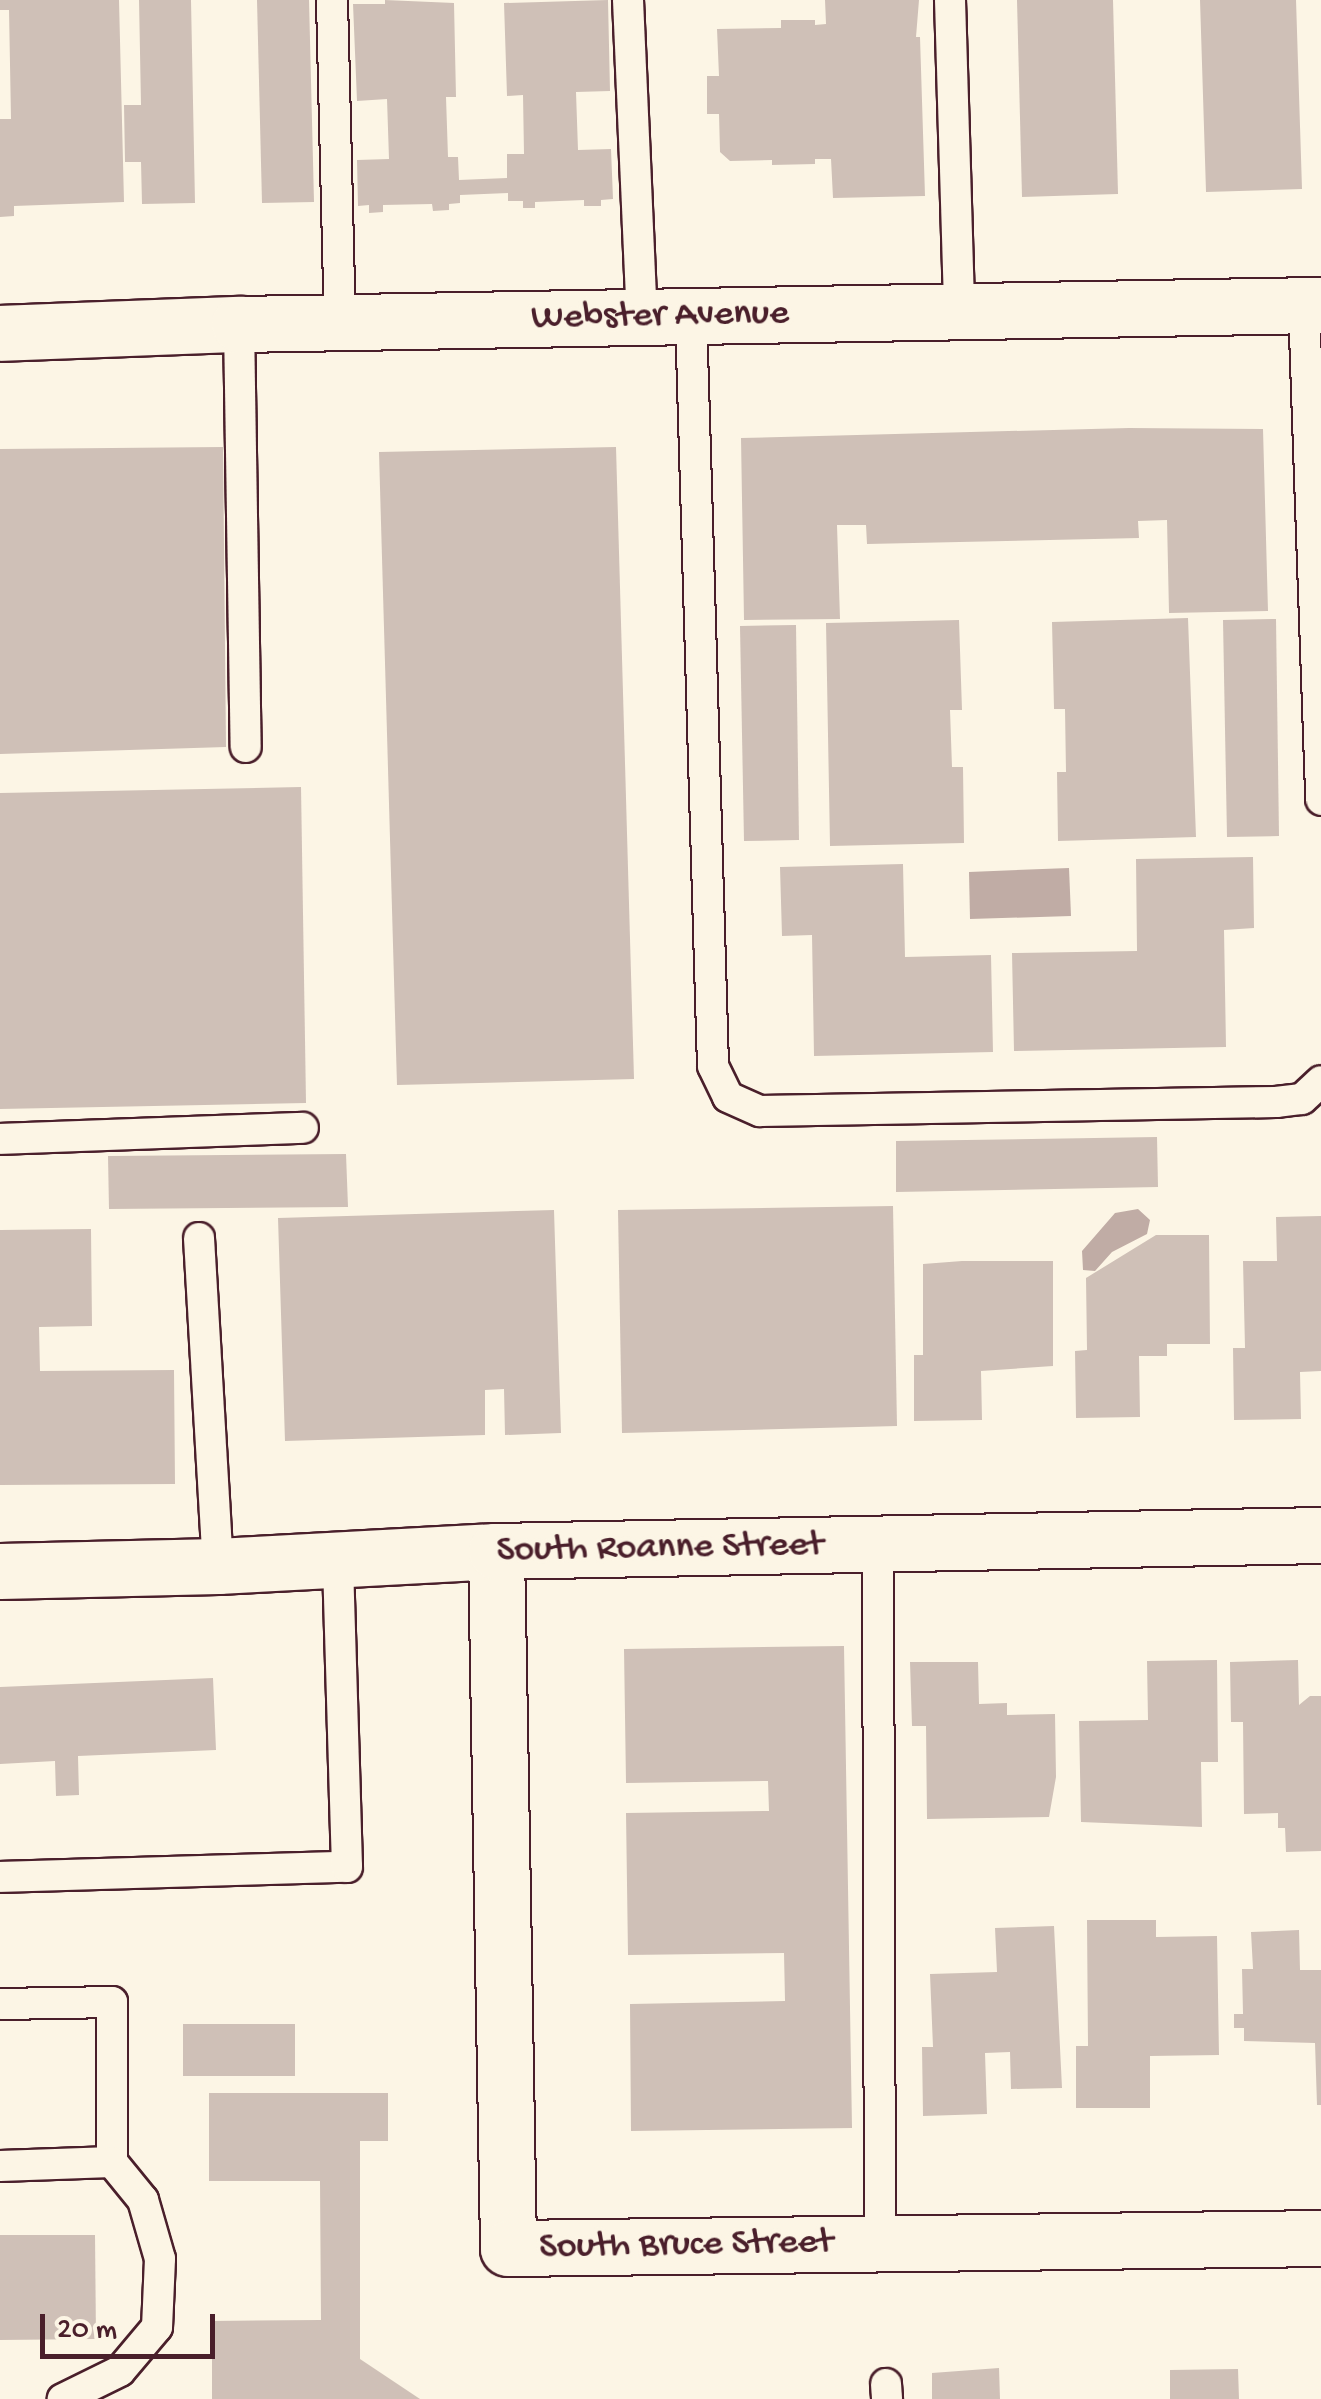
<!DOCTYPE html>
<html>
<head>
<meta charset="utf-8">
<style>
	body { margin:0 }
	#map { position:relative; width:1321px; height:2399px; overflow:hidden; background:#fcf5e5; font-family:"Gochi Hand",sans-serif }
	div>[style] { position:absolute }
	.water>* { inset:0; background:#c0aca5 }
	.building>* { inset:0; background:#cfc0b7 }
	.roads { filter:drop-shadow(2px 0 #4a1f2b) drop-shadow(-2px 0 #4a1f2b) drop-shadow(0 2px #4a1f2b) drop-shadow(0 -2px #4a1f2b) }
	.service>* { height:30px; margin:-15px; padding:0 15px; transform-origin:15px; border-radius:15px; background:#fcf5e5 }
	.minor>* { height:55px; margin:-27.5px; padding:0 27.5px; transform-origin:27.5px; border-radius:27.5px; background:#fcf5e5 }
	span { translate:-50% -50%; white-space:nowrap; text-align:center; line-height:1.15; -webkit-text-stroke:8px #fcf5e5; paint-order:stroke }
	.street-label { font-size:38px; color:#4a1f2b }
	.scale { position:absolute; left:40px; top:2314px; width:175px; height:45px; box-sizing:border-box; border:5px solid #4a1f2b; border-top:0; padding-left:12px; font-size:30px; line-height:35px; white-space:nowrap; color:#4a1f2b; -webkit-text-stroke:8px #fcf5e5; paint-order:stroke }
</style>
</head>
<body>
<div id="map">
	<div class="water">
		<div style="clip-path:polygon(1069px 868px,1071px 916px,970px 919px,969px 872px)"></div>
		<div style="clip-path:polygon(1138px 1209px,1150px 1220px,1147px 1234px,1112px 1252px,1095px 1271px,1083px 1270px,1082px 1251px,1115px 1213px)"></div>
	</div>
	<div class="building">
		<div style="clip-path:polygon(0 0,119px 0,124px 202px,14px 206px,14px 216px,0 217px,0 119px,11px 119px,9px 10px,0 10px)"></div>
		<div style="clip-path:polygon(139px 0,191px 0,195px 203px,142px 204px,141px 162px,125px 162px,124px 105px,141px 105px)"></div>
		<div style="clip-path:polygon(257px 0,309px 0,314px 202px,262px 203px)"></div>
		<div style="clip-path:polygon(385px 0,454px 3px,456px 97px,446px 97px,448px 157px,458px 157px,459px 180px,507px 178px,507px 154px,524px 154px,523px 95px,507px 96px,504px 3px,608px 0,610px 91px,576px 92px,578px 150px,611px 149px,613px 199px,601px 200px,601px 206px,584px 206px,584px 200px,535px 202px,535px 208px,523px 208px,523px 201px,508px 201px,508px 193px,460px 195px,460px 203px,449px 204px,449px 210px,433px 211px,432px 204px,383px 205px,383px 212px,369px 213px,369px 205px,358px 206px,357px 160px,389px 159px,387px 99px,357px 101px,353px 4px,385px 4px)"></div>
		<div style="clip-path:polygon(825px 0,919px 0,916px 37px,920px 37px,925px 196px,833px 198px,831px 159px,815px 159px,815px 164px,772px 165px,772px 160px,730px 161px,720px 152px,719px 114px,707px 114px,707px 76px,719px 76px,717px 29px,781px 28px,781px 20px,815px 20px,815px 25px,826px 24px)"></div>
		<div style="clip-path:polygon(1017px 0,1113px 0,1118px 194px,1022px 197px)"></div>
		<div style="clip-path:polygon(1200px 0,1296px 0,1302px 189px,1206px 192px)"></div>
		<div style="clip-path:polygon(1129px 428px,1263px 429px,1268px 611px,1169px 613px,1167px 520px,1138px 521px,1139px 538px,867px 544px,866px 525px,837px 525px,840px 619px,744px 620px,741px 438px)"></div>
		<div style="clip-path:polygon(223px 447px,226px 747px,0 754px,0 449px)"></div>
		<div style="clip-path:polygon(616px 447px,634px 1079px,397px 1085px,379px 452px)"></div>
		<div style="clip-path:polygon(1188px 618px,1196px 837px,1058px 841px,1057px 772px,1066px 772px,1065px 709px,1054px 709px,1052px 622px)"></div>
		<div style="clip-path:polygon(1276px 619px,1279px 836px,1227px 837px,1223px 620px)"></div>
		<div style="clip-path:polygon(959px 620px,962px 710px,950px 710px,952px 767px,963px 767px,964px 843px,830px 846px,826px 623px)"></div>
		<div style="clip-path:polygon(796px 625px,799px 840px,744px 841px,740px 626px)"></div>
		<div style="clip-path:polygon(301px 787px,306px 1103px,0 1109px,0 793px)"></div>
		<div style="clip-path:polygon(1253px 857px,1254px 928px,1224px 930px,1226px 1047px,1014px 1051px,1012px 953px,1137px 951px,1136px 859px)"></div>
		<div style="clip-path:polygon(903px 864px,905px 957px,991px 955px,993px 1052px,814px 1056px,812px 935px,782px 936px,780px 867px)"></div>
		<div style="clip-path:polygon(1157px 1137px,1158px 1187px,896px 1192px,896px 1141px)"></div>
		<div style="clip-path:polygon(346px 1154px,348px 1207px,109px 1209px,108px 1156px)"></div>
		<div style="clip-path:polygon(893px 1206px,897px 1426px,622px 1433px,618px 1210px)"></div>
		<div style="clip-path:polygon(554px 1210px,561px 1433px,505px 1435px,504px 1389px,485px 1390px,485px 1435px,285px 1441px,278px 1218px)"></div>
		<div style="clip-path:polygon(1321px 1216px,1321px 1371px,1300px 1372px,1301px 1419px,1234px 1420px,1233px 1348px,1245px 1348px,1243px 1261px,1277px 1261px,1276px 1217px)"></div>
		<div style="clip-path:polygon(91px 1229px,92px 1326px,39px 1327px,40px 1371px,174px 1370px,175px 1484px,0 1485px,0 1230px)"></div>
		<div style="clip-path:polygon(1156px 1235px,1209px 1235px,1210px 1344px,1167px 1344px,1167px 1356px,1139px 1356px,1140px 1417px,1076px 1418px,1075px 1351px,1087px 1350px,1086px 1278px)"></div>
		<div style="clip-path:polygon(962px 1261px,1053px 1261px,1053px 1366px,981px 1371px,982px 1420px,914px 1421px,914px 1355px,923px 1355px,923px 1264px)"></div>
		<div style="clip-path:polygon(844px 1646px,852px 2128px,631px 2131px,630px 2004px,785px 2001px,784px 1953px,628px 1955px,626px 1813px,769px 1811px,768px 1781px,626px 1783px,624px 1649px)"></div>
		<div style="clip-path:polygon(1217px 1660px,1218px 1762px,1201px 1762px,1202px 1827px,1081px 1822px,1079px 1721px,1148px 1720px,1147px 1661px)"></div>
		<div style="clip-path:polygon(1298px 1660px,1299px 1705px,1310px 1696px,1321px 1696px,1321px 1851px,1286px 1852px,1285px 1828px,1278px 1828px,1278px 1813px,1244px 1814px,1243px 1722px,1231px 1722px,1230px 1662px)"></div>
		<div style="clip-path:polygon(910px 1662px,978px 1662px,979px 1704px,1007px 1703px,1007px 1715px,1055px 1714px,1056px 1777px,1049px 1817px,927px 1819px,926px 1726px,912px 1726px)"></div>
		<div style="clip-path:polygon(213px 1678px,216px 1750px,78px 1756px,79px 1795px,56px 1796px,55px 1761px,0 1764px,0 1687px)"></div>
		<div style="clip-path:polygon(1087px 1920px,1156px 1920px,1156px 1937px,1217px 1936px,1219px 2055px,1150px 2056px,1150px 2108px,1076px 2108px,1076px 2046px,1088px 2046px)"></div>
		<div style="clip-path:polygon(1054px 1926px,1062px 2088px,1011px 2089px,1010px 2052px,985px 2053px,987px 2114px,923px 2116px,922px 2047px,933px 2047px,930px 1974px,997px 1972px,995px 1928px)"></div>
		<div style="clip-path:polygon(1299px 1930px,1300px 1970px,1321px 1970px,1321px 2105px,1317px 2105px,1315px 2043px,1244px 2041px,1244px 2028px,1234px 2028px,1234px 2014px,1243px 2014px,1242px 1969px,1253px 1969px,1251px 1932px)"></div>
		<div style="clip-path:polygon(183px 2024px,295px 2024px,295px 2076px,183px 2076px)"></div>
		<div style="clip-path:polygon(209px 2093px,388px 2093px,388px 2141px,360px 2141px,360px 2359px,420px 2399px,212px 2399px,212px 2321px,321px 2320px,320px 2181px,209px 2181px)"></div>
		<div style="clip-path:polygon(0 2235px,95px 2235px,96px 2339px,0 2340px)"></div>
		<div style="clip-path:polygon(999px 2368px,1000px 2399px,932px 2399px,932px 2373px)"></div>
		<div style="clip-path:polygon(1238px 2369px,1239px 2399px,1170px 2399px,1170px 2370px)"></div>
	</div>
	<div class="roads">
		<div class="service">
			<div style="left:332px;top:0;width:322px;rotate:88.6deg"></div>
			<div style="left:628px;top:0;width:317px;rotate:87.5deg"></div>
			<div style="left:950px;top:0;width:311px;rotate:88.3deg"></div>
			<div style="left:1304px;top:305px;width:495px;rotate:88deg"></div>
			<div style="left:691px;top:316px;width:750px;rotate:88.32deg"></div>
			<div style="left:713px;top:1066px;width:34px;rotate:64deg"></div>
			<div style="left:728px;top:1097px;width:35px;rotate:24deg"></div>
			<div style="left:760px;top:1111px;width:516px;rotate:-1deg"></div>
			<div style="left:1276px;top:1102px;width:26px;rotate:-7deg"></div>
			<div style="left:1302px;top:1099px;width:26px;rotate:-43deg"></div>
			<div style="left:239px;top:324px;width:423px;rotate:89.1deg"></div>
			<div style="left:0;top:1139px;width:303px;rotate:-2.1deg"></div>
			<div style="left:199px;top:1238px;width:329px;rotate:86.7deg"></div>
			<div style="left:878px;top:1544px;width:700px;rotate:89.84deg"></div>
			<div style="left:0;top:1877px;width:347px;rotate:-1.7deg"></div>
			<div style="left:347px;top:1867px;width:307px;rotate:-91.7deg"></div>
			<div style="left:0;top:2004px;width:112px;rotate:-1deg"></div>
			<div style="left:112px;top:2002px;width:160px;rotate:90deg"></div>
			<div style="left:0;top:2166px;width:112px;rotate:-2deg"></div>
			<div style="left:112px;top:2162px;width:49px;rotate:50.8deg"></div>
			<div style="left:143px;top:2200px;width:61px;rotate:73.9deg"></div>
			<div style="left:160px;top:2259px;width:68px;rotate:92.5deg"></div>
			<div style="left:157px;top:2327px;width:57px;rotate:130.1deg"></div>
			<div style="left:120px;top:2371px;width:64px;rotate:153.8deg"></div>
			<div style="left:886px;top:2384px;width:15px;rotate:86deg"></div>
		</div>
		<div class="minor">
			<div style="left:0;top:333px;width:239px;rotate:-2.2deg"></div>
			<div style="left:239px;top:324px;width:1082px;rotate:-1.01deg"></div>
			<div style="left:496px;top:1551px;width:697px;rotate:89.01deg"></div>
			<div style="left:508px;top:2248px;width:813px;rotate:-0.7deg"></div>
			<div style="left:0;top:1571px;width:218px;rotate:-1.3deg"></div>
			<div style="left:218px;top:1566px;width:278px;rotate:-3.1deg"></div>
			<div style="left:496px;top:1551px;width:825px;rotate:-1.11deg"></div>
		</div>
	</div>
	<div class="street-label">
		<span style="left:660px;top:317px;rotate:-1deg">Webster Avenue</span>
		<span style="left:660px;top:1549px;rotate:-1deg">South Roanne Street</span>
		<span style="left:686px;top:2246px;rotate:-1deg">South Bruce Street</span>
	</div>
	<div class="scale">20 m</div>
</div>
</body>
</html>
